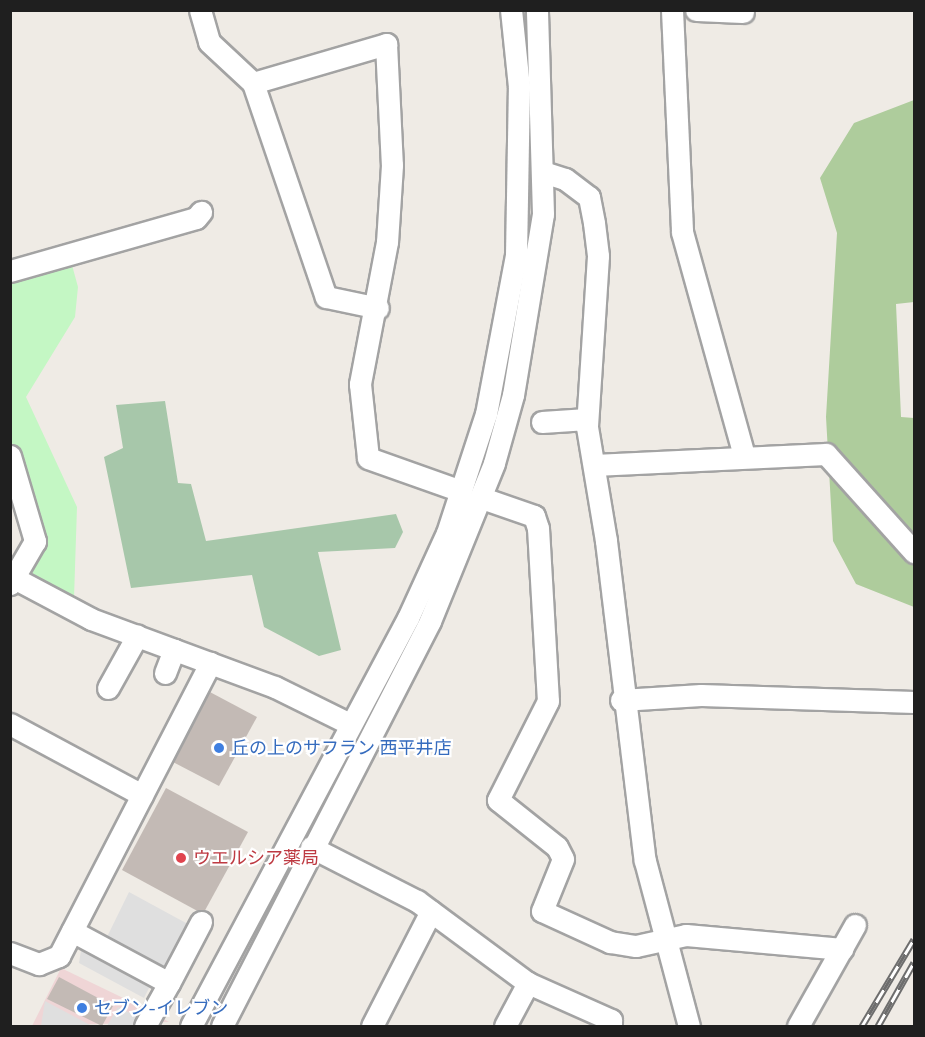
<!DOCTYPE html>
<html>
<head>
<meta charset="utf-8">
<style>
	body { margin:0 }
	#map { position:relative; width:925px; height:1037px; overflow:hidden; background:#efebe5; font-family:"Space Grotesk","Noto Sans JP",sans-serif }
	div>[style] { position:absolute }
	.commercial>* { inset:0; background:#efd5d6 }
	.forest>* { inset:0; background:#aecc9c }
	.cemetery>* { inset:0; background:#a7c7aa }
	.park>* { inset:0; background:#c4f7c4 }
	.parking>* { inset:0; background:#dfdfdf }
	.building>* { inset:0; background:#c3bab5 }
	.roads { filter:drop-shadow(2px 0 #a3a3a3) drop-shadow(-2px 0 #a3a3a3) drop-shadow(0 2px #a3a3a3) drop-shadow(0 -2px #a3a3a3) }
	.minor>* { height:21px; margin:-10.5px; padding:0 10.5px; transform-origin:10.5px; border-radius:10.5px; background:#fff }
	.rail>* { height:7px; margin-top:-3.5px; transform-origin:0; background:repeating-linear-gradient(90deg,#fff 0 14px,#6d6d6d 0 28px); box-sizing:border-box; border-block:2px solid #6d6d6d }
	.dots>* { width:16px; height:16px; translate:-50% -50%; box-sizing:border-box; border:3px solid #fff; border-radius:50% }
	span { translate:-50% -50%; white-space:nowrap; text-align:center; line-height:1.15; -webkit-text-stroke:4.5px #fff; paint-order:stroke }
	.shop-label { font-size:18px; color:#366cbe }
	.left { translate:0 -50%; text-align:left }
	.health-label { font-size:18px; color:#be3a42 }
	.frame { position:absolute; inset:0; border:12px solid #1f1f1f; pointer-events:none }
</style>
</head>
<body>
<div id="map">
	<div class="commercial">
		<div style="clip-path:polygon(61px 968px,144px 1008px,169px 1022px,32px 1026px)"></div>
	</div>
	<div class="forest">
		<div style="clip-path:polygon(914px 100px,914px 302px,896px 304px,901px 417px,914px 418px,914px 607px,856px 584px,833px 541px,826px 417px,837px 233px,820px 178px,854px 123px)"></div>
	</div>
	<div class="cemetery">
		<div style="clip-path:polygon(165px 401px,178px 483px,191px 484px,206px 541px,396px 514px,403px 532px,395px 548px,318px 552px,341px 650px,319px 656px,264px 627px,252px 575px,131px 588px,104px 457px,123px 448px,116px 405px)"></div>
	</div>
	<div class="park">
		<div style="clip-path:polygon(72px 265px,78px 287px,75px 317px,26px 397px,77px 507px,74px 598px,33px 574px,30px 567px,45px 542px,20px 448px,11px 443px,11px 281px)"></div>
	</div>
	<div class="parking">
		<div style="clip-path:polygon(129px 892px,208px 935px,160px 1026px,107px 1026px,118px 1007px,140px 1018px,154px 990px,149px 988px,144px 998px,79px 963px,85px 925px,107px 937px)"></div>
		<div style="clip-path:polygon(45px 1001px,92px 1026px,41px 1026px)"></div>
	</div>
	<div class="building">
		<div style="clip-path:polygon(208px 691px,257px 717px,219px 786px,171px 761px)"></div>
		<div style="clip-path:polygon(166px 788px,248px 832px,203px 914px,122px 870px)"></div>
		<div style="clip-path:polygon(59px 977px,113px 1006px,102px 1026px,47px 999px)"></div>
	</div>
	<div class="roads">
		<div class="minor">
			<div style="left:200px;top:10px;width:33px;rotate:74deg"></div>
			<div style="left:209px;top:42px;width:60px;rotate:43deg"></div>
			<div style="left:253px;top:83px;width:139px;rotate:-16.3deg"></div>
			<div style="left:386px;top:44px;width:121px;rotate:87.2deg"></div>
			<div style="left:392px;top:165px;width:77px;rotate:93.7deg"></div>
			<div style="left:387px;top:242px;width:145px;rotate:100.8deg"></div>
			<div style="left:360px;top:384px;width:74px;rotate:83.8deg"></div>
			<div style="left:368px;top:458px;width:99px;rotate:19.5deg"></div>
			<div style="left:672px;top:10px;width:222px;rotate:87.4deg"></div>
			<div style="left:682px;top:232px;width:231px;rotate:74.5deg"></div>
			<div style="left:696px;top:10px;width:47px;rotate:2.4deg"></div>
			<div style="left:253px;top:83px;width:226px;rotate:71.2deg"></div>
			<div style="left:326px;top:297px;width:53px;rotate:11.9deg"></div>
			<div style="left:543px;top:172px;width:23px;rotate:18deg"></div>
			<div style="left:565px;top:179px;width:30px;rotate:37deg"></div>
			<div style="left:589px;top:197px;width:26px;rotate:79deg"></div>
			<div style="left:594px;top:223px;width:33px;rotate:83deg"></div>
			<div style="left:598px;top:256px;width:171px;rotate:93.7deg"></div>
			<div style="left:587px;top:427px;width:116px;rotate:80.5deg"></div>
			<div style="left:606px;top:541px;width:322px;rotate:83.1deg"></div>
			<div style="left:645px;top:861px;width:171px;rotate:75.1deg"></div>
			<div style="left:10px;top:271px;width:193px;rotate:-15.9deg"></div>
			<div style="left:196px;top:218px;width:8px;rotate:-50deg"></div>
			<div style="left:542px;top:422px;width:45px;rotate:-3.8deg"></div>
			<div style="left:10px;top:456px;width:89px;rotate:73.6deg"></div>
			<div style="left:35px;top:541px;width:50px;rotate:120.2deg"></div>
			<div style="left:594px;top:465px;width:232px;rotate:-2.7deg"></div>
			<div style="left:826px;top:454px;width:132px;rotate:48.1deg"></div>
			<div style="left:482px;top:498px;width:55px;rotate:19.1deg"></div>
			<div style="left:534px;top:516px;width:13px;rotate:72deg"></div>
			<div style="left:538px;top:528px;width:173px;rotate:86.7deg"></div>
			<div style="left:548px;top:701px;width:111px;rotate:116.8deg"></div>
			<div style="left:498px;top:800px;width:75px;rotate:38.5deg"></div>
			<div style="left:557px;top:847px;width:13px;rotate:63deg"></div>
			<div style="left:563px;top:859px;width:56px;rotate:112deg"></div>
			<div style="left:542px;top:911px;width:75px;rotate:24.5deg"></div>
			<div style="left:610px;top:942px;width:26px;rotate:9deg"></div>
			<div style="left:636px;top:946px;width:51px;rotate:-12.4deg"></div>
			<div style="left:686px;top:935px;width:157px;rotate:5.1deg"></div>
			<div style="left:14px;top:578px;width:87px;rotate:28deg"></div>
			<div style="left:91px;top:619px;width:196px;rotate:20.3deg"></div>
			<div style="left:275px;top:687px;width:84px;rotate:26.3deg"></div>
			<div style="left:165px;top:673px;width:25px;rotate:-69deg"></div>
			<div style="left:108px;top:688px;width:60px;rotate:-60.9deg"></div>
			<div style="left:621px;top:700px;width:80px;rotate:-3.6deg"></div>
			<div style="left:701px;top:695px;width:213px;rotate:1.9deg"></div>
			<div style="left:10px;top:724px;width:150px;rotate:28.3deg"></div>
			<div style="left:311px;top:847px;width:119px;rotate:27deg"></div>
			<div style="left:417px;top:901px;width:138px;rotate:36.5deg"></div>
			<div style="left:528px;top:983px;width:91px;rotate:24deg"></div>
			<div style="left:611px;top:1020px;width:6px;rotate:90deg"></div>
			<div style="left:72px;top:931px;width:110px;rotate:28.2deg"></div>
			<div style="left:169px;top:983px;width:49px;rotate:119.2deg"></div>
			<div style="left:10px;top:953px;width:31px;rotate:21deg"></div>
			<div style="left:39px;top:964px;width:22px;rotate:-22deg"></div>
			<div style="left:59px;top:956px;width:330px;rotate:-62.7deg"></div>
			<div style="left:169px;top:983px;width:69px;rotate:-62.3deg"></div>
			<div style="left:191px;top:1026px;width:462px;rotate:-62deg"></div>
			<div style="left:408px;top:618px;width:94px;rotate:-65.4deg"></div>
			<div style="left:447px;top:533px;width:125px;rotate:-71.9deg"></div>
			<div style="left:486px;top:414px;width:162px;rotate:-79.3deg"></div>
			<div style="left:516px;top:255px;width:168px;rotate:-89deg"></div>
			<div style="left:519px;top:87px;width:77px;rotate:-95.9deg"></div>
			<div style="left:222px;top:1026px;width:455px;rotate:-62.8deg"></div>
			<div style="left:430px;top:621px;width:170px;rotate:-67.9deg"></div>
			<div style="left:494px;top:463px;width:71px;rotate:-74.4deg"></div>
			<div style="left:513px;top:395px;width:183px;rotate:-80.6deg"></div>
			<div style="left:543px;top:214px;width:204px;rotate:-91.7deg"></div>
			<div style="left:372px;top:1026px;width:129px;rotate:-62.8deg"></div>
			<div style="left:505px;top:1026px;width:49px;rotate:-61.9deg"></div>
			<div style="left:798px;top:1026px;width:116px;rotate:-60.6deg"></div>
		</div>
	</div>
	<div class="rail">
		<div style="left:862px;top:1026px;width:101px;rotate:-59.1deg"></div>
		<div style="left:878px;top:1026px;width:73px;rotate:-60.6deg"></div>
	</div>
	<div class="dots">
		<div style="left:219px;top:748px;background:#3f7fe0"></div>
		<div style="left:181px;top:858px;background:#e0444e"></div>
		<div style="left:82px;top:1008px;background:#3f7fe0"></div>
	</div>
	<div class="shop-label">
		<span class="left" style="left:231px;top:748px">丘の上のサフラン 西平井店</span>
		<span class="left" style="left:94px;top:1008px">セブン-イレブン</span>
	</div>
	<div class="health-label">
		<span class="left" style="left:193px;top:858px">ウエルシア薬局</span>
	</div>
	<div class="frame"></div>
</div>
</body>
</html>
